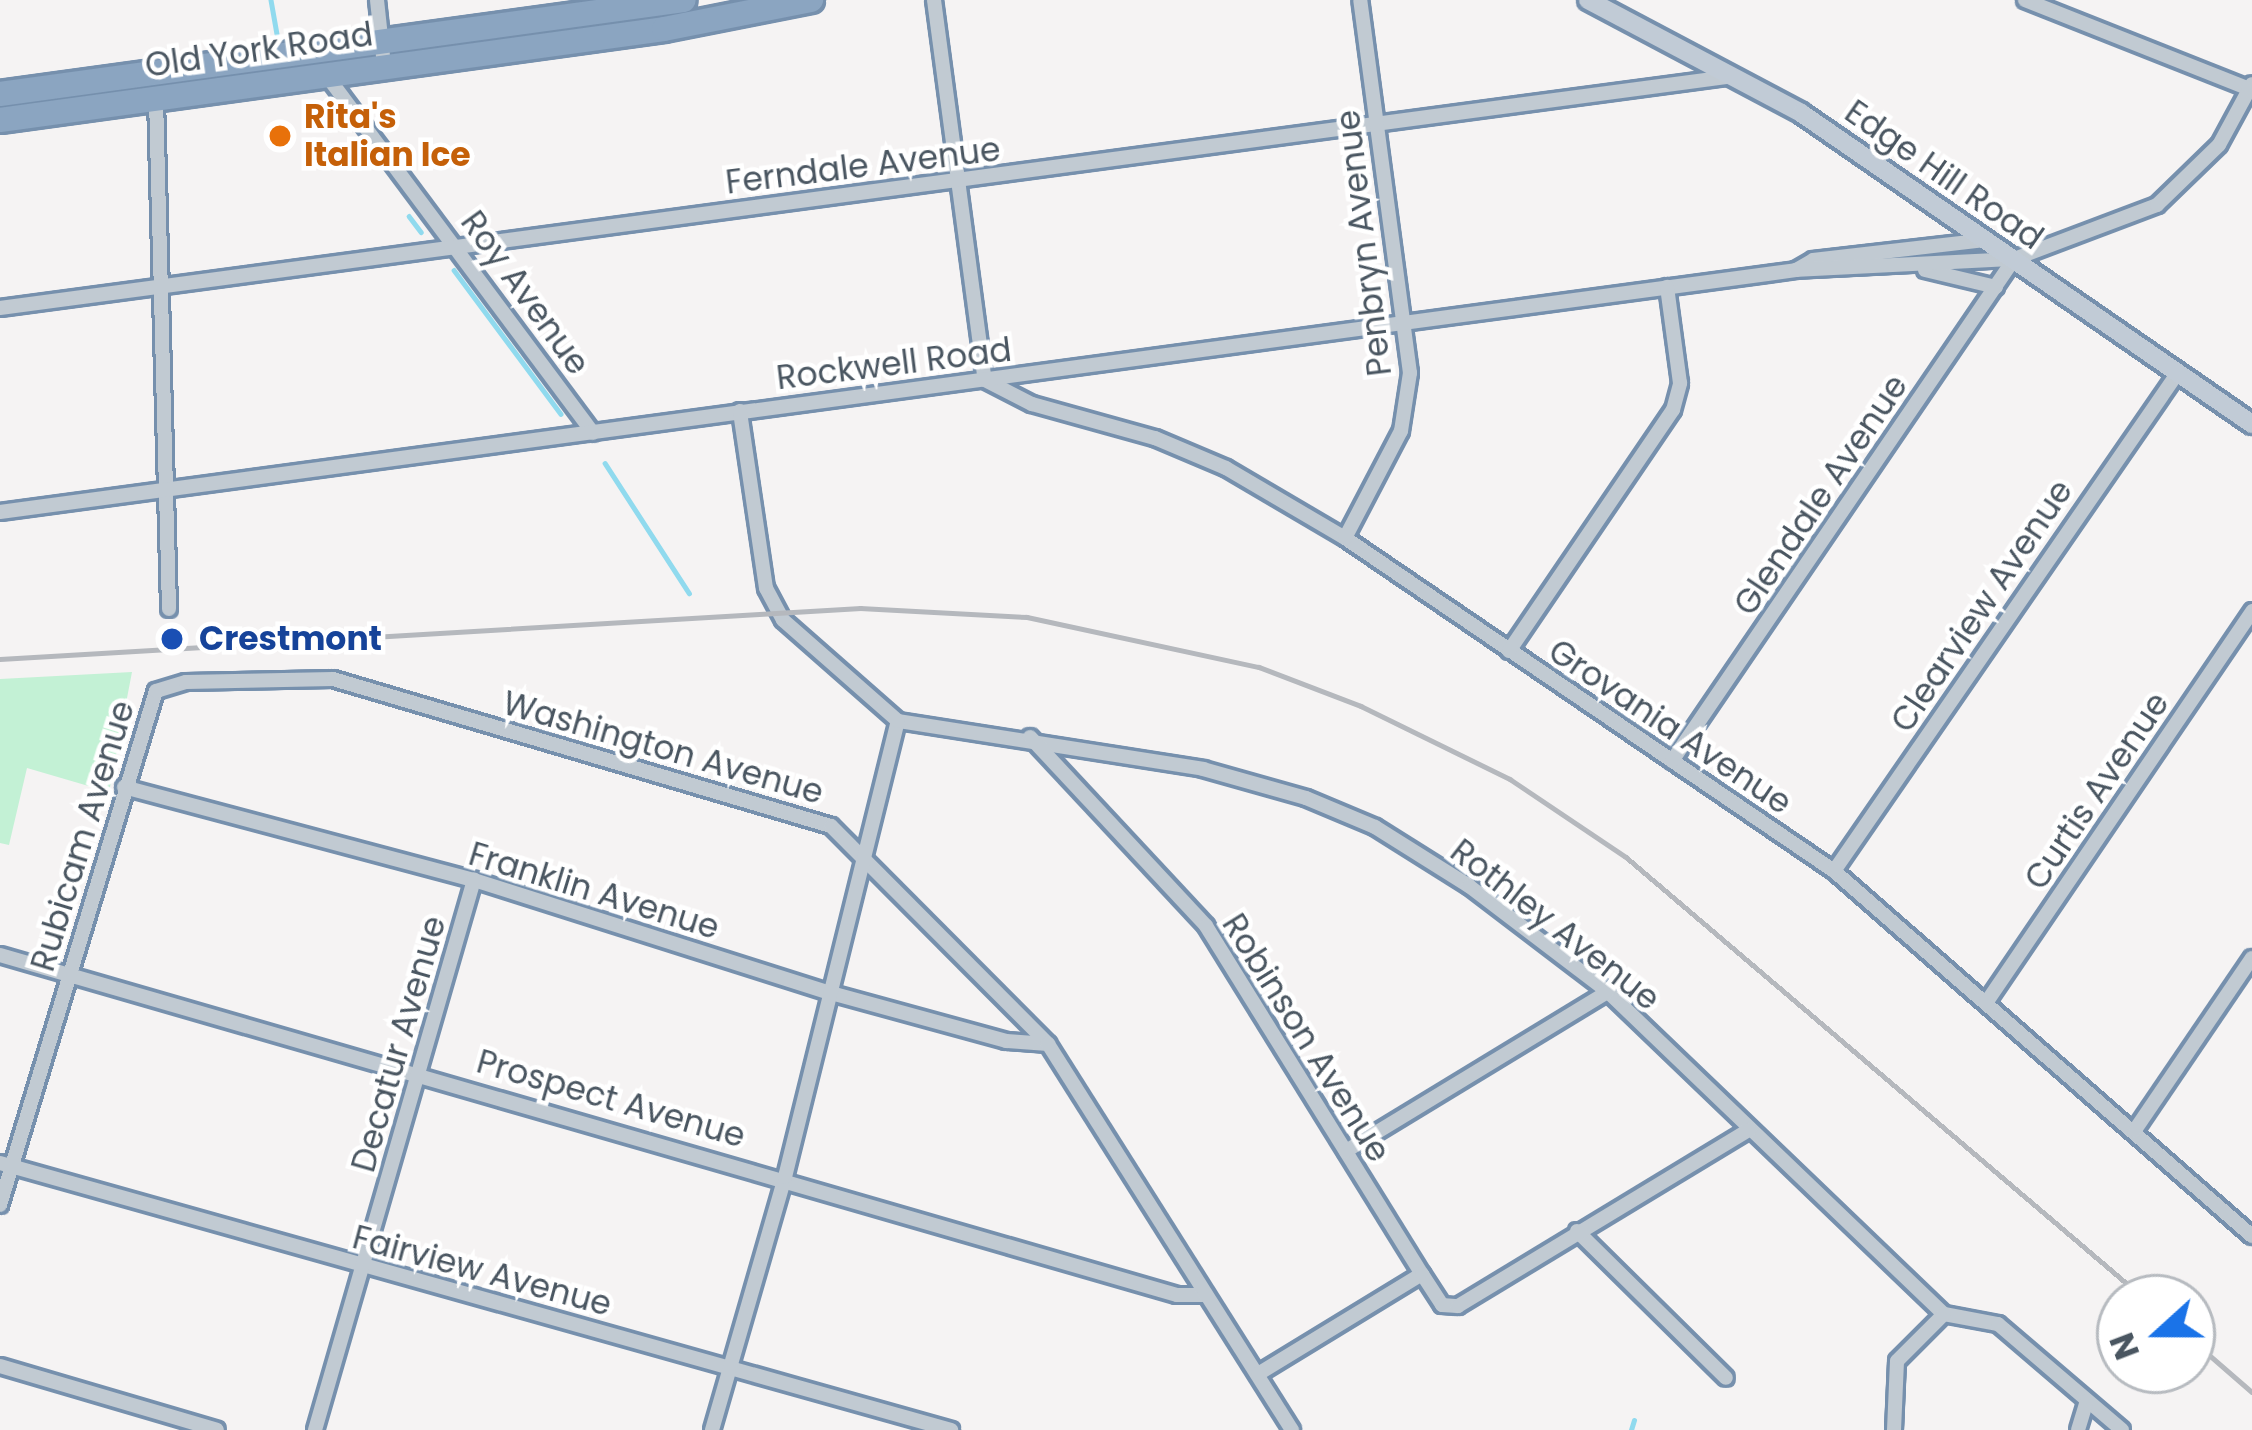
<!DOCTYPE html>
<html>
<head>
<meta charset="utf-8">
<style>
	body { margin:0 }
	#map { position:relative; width:2252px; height:1430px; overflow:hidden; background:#f5f3f3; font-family:Poppins,sans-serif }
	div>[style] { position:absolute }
	.green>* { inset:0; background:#c3f1d5 }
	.stream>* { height:4.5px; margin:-2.25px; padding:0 2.25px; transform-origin:2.25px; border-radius:2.25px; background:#90daee }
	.roads { filter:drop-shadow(3px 0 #7690ad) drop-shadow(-3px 0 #7690ad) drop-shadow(0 3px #7690ad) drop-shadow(0 -3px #7690ad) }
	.street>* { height:14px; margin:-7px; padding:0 7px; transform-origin:7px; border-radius:7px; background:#c1cad2 }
	.secondary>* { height:18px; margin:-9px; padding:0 9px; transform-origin:9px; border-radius:9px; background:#c1cbd6 }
	.highway>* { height:24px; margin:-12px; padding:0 12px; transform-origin:12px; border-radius:12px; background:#8ba5c1 }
	.rail>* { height:4.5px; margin:-2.25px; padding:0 2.25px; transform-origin:2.25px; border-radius:2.25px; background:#b5b8bd }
	.dots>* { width:33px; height:33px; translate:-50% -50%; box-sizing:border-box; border:6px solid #fff; border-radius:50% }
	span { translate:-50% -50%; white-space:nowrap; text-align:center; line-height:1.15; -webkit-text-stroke:9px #fff; paint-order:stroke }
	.street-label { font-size:33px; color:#4a5661 }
	.food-label { font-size:33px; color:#c56008; font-weight:700 }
	.left { translate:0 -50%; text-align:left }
	.transit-label { font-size:33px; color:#164399; font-weight:700 }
	.north { position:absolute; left:2096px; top:1274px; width:120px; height:120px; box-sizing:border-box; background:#fff; border:3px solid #b7bbc0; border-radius:50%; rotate:249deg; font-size:33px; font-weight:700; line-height:48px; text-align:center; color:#4a5661 }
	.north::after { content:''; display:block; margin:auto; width:42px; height:54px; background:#1a73e8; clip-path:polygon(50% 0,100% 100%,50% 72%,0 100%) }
</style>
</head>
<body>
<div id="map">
	<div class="green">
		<div style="clip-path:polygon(132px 672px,109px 792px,27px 768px,9px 845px,0 843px,0 679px)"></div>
	</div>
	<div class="stream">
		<div style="left:271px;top:0;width:34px;rotate:80deg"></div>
		<div style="left:409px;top:216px;width:20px;rotate:53deg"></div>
		<div style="left:454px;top:270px;width:179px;rotate:53.4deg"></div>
		<div style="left:605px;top:463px;width:155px;rotate:57.1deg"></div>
		<div style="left:1631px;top:1430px;width:10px;rotate:-73deg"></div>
	</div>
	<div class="roads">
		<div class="street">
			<div style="left:377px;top:0;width:65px;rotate:83.9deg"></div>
			<div style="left:934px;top:0;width:383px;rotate:82.4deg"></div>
			<div style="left:985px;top:380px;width:53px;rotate:27.1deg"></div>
			<div style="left:1032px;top:404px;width:128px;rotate:15.5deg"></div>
			<div style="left:1155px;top:438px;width:77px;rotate:22.9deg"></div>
			<div style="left:1226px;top:468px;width:138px;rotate:30.5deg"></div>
			<div style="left:1345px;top:538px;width:592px;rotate:34.25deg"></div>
			<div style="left:1834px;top:871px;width:555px;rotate:41.13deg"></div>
			<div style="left:2025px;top:0;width:244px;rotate:21.6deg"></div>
			<div style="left:324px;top:72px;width:450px;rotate:53.3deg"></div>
			<div style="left:156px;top:98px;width:511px;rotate:88.54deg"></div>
			<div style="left:1796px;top:270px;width:20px;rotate:-30deg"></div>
			<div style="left:1813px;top:260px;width:175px;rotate:-6.6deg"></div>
			<div style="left:1925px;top:270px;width:73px;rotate:13.5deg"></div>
			<div style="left:0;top:308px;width:1749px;rotate:-7.62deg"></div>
			<div style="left:0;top:512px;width:1812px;rotate:-7.67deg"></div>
			<div style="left:1796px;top:270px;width:218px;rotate:-2.9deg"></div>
			<div style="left:2014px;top:259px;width:153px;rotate:-20.7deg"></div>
			<div style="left:2157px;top:205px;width:86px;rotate:-44.1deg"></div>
			<div style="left:2219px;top:145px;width:69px;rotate:-61.6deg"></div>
			<div style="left:1345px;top:538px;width:121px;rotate:-62.4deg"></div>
			<div style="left:1401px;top:431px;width:59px;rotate:-81.2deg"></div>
			<div style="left:1410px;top:373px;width:376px;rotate:-97.6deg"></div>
			<div style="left:1509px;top:651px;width:292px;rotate:-55.8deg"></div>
			<div style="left:1673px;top:410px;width:28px;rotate:-75deg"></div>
			<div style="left:1680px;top:383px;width:97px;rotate:-97.7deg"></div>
			<div style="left:898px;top:721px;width:309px;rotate:8.9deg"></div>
			<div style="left:1203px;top:769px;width:107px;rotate:15.7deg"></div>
			<div style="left:1306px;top:798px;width:75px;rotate:22.8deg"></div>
			<div style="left:1375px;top:827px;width:111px;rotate:32.1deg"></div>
			<div style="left:1469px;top:886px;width:175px;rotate:37.3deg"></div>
			<div style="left:1608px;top:992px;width:465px;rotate:43.8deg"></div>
			<div style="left:1944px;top:1314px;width:55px;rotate:10.5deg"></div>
			<div style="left:1998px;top:1324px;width:163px;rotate:40.5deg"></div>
			<div style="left:1030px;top:737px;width:258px;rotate:47deg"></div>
			<div style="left:1206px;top:926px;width:410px;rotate:58.2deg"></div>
			<div style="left:1672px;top:761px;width:607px;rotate:-55.73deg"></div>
			<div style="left:124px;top:787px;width:362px;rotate:14.9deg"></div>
			<div style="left:474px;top:880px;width:374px;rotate:17.6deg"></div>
			<div style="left:831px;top:993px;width:181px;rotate:15.3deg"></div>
			<div style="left:1006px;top:1041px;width:42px;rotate:4.1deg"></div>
			<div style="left:1834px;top:871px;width:604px;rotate:-55.39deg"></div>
			<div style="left:0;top:955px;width:1225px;rotate:16.11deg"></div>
			<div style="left:1177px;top:1295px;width:29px"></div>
			<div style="left:1986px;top:1003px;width:474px;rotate:-55.8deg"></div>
			<div style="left:2135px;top:1130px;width:208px;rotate:-55.8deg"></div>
			<div style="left:1346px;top:1151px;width:306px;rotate:-31.3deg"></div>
			<div style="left:0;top:1163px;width:988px;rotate:15.68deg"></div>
			<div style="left:0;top:1205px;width:537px;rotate:-73.12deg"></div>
			<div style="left:156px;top:691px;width:31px;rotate:-17deg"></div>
			<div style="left:186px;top:682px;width:147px;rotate:-1.2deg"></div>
			<div style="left:333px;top:679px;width:519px;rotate:16.45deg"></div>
			<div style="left:831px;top:826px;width:308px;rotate:45.1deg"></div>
			<div style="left:1048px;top:1044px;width:457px;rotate:57.7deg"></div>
			<div style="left:1577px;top:1231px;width:209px;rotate:44.6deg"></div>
			<div style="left:0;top:1366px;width:226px;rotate:16.4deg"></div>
			<div style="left:1258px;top:1374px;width:192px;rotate:-31.4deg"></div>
			<div style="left:1422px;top:1274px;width:37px;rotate:57deg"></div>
			<div style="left:1442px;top:1305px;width:16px;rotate:4deg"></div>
			<div style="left:1458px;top:1306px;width:341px;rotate:-31.2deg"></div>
			<div style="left:315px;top:1430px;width:573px;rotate:-73.88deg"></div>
			<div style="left:712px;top:1430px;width:263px;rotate:-73.9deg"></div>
			<div style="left:785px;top:1177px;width:470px;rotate:-76.1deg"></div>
			<div style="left:898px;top:721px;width:153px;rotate:-138.7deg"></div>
			<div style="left:783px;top:620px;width:36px;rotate:-118deg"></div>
			<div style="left:766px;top:588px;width:179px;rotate:-98.4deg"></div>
			<div style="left:1894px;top:1430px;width:69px;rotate:-87.5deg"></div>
			<div style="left:1897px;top:1361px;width:66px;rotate:-45deg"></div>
			<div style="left:2078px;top:1430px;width:30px;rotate:-73deg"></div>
		</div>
		<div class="secondary">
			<div style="left:1588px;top:0;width:241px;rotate:27.9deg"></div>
			<div style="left:1801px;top:113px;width:548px;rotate:34.59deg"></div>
		</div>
		<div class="highway">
			<div style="left:0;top:94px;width:690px;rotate:-7.82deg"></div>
			<div style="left:0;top:120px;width:670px;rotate:-7.8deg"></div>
			<div style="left:664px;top:29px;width:150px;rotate:-11.2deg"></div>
		</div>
	</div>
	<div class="rail">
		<div style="left:0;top:659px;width:862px;rotate:-3.39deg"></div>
		<div style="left:860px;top:608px;width:167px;rotate:3.1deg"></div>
		<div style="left:1027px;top:617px;width:237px;rotate:12.2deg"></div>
		<div style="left:1259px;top:667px;width:109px;rotate:20.9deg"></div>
		<div style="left:1361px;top:706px;width:166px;rotate:26.1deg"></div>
		<div style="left:1510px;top:779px;width:140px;rotate:33.9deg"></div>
		<div style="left:1626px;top:857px;width:680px;rotate:40.41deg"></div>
		<div style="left:2192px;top:1340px;width:79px;rotate:40.9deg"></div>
	</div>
	<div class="dots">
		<div style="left:280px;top:136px;background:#e8710a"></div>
		<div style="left:172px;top:639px;background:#1a4fb4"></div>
	</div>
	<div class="street-label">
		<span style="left:259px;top:50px;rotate:-8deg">Old York Road</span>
		<span style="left:863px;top:166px;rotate:-7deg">Ferndale Avenue</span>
		<span style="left:1944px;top:175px;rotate:35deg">Edge Hill Road</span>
		<span style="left:1364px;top:243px;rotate:-97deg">Penbryn Avenue</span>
		<span style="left:525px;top:293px;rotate:54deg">Roy Avenue</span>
		<span style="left:894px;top:364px;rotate:-7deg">Rockwell Road</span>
		<span style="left:1821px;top:495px;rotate:-56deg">Glendale Avenue</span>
		<span style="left:1982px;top:606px;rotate:-56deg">Clearview Avenue</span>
		<span style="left:1670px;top:727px;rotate:34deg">Grovania Avenue</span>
		<span style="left:663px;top:748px;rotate:16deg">Washington Avenue</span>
		<span style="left:2097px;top:791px;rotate:-56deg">Curtis Avenue</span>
		<span style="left:83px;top:836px;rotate:-73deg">Rubicam Avenue</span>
		<span style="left:594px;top:891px;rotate:17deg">Franklin Avenue</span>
		<span style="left:1555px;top:925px;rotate:38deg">Rothley Avenue</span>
		<span style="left:1306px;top:1038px;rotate:58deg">Robinson Avenue</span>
		<span style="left:399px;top:1044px;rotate:-74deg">Decatur Avenue</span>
		<span style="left:611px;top:1099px;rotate:16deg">Prospect Avenue</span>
		<span style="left:482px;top:1271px;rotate:15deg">Fairview Avenue</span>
	</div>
	<div class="food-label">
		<span class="left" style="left:304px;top:136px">Rita's<br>Italian Ice</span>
	</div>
	<div class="transit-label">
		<span class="left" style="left:199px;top:639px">Crestmont</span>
	</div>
	<div class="north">N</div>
</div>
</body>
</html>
